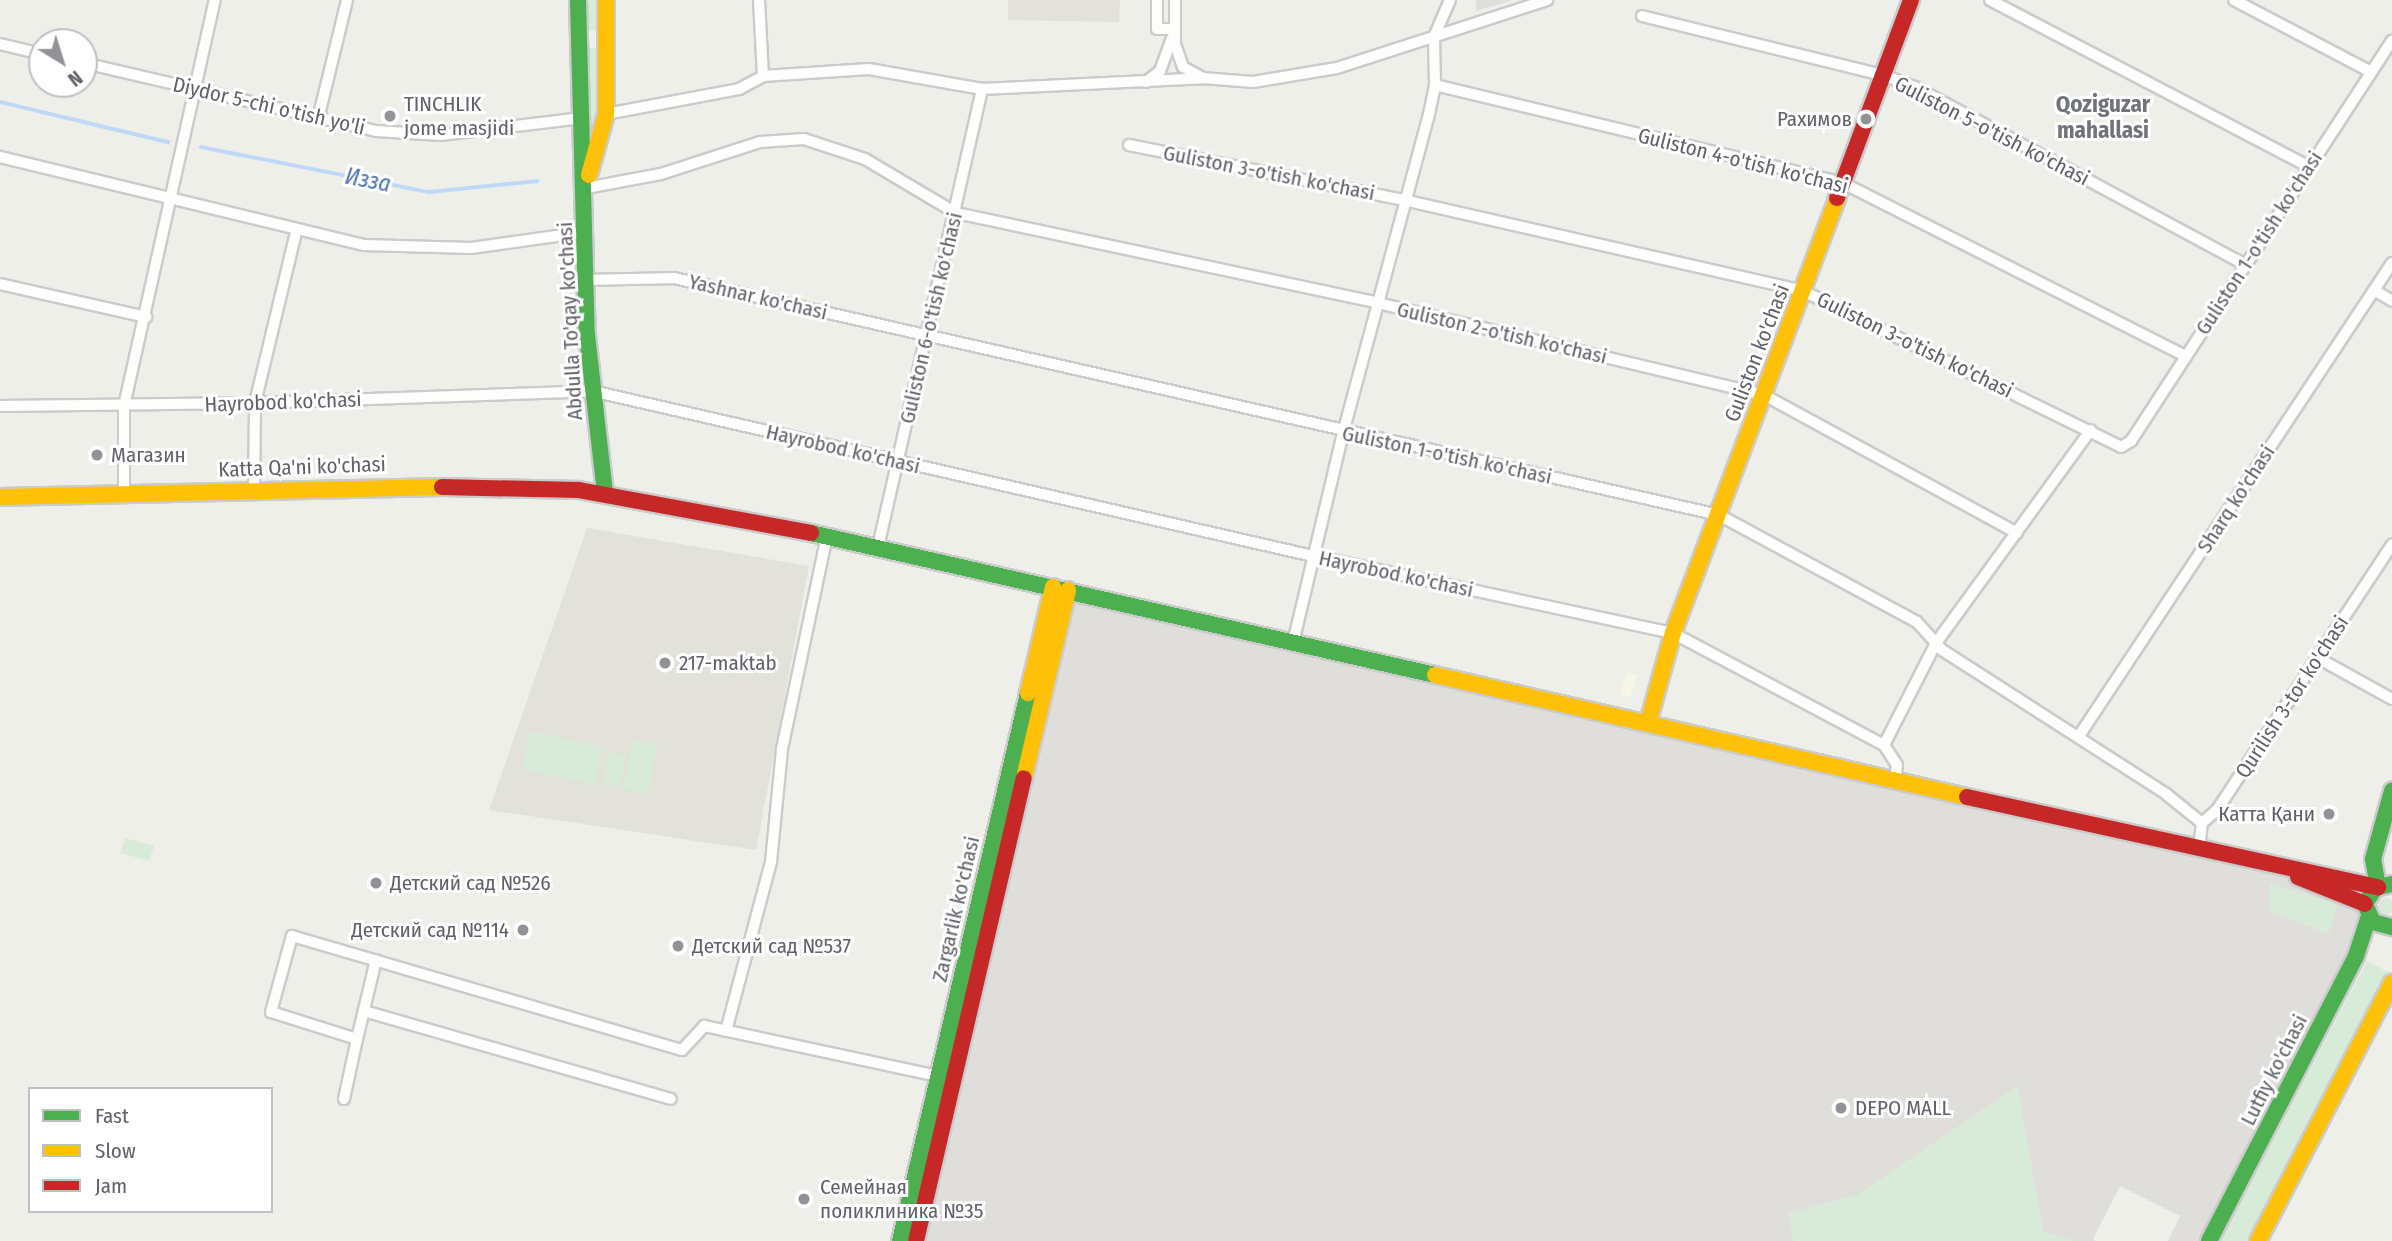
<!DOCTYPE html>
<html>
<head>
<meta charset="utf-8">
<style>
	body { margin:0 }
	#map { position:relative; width:2392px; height:1241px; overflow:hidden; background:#efefea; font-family:"Fira Sans Condensed",sans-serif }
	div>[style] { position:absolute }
	.commercial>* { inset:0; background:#f7f5e5 }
	.industrial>* { inset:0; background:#dfdeda }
	.education>* { inset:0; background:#e2e1da }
	.green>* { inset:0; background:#d8ebd9 }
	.round { border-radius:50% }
	.stream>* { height:3.5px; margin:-1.75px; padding:0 1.75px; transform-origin:1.75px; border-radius:1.75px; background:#c0d8f7 }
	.roads { filter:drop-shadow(2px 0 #cbcbcb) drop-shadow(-2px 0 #cbcbcb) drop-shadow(0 2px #cbcbcb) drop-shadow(0 -2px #cbcbcb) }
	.street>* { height:10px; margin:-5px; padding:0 5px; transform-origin:5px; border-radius:5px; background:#fdfdfc }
	.fast>* { height:16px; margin:-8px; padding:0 8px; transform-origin:8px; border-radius:8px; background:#4caf50 }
	.slow>* { height:16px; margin:-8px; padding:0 8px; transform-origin:8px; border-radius:8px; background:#ffc107 }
	.jam>* { height:16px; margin:-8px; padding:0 8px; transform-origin:8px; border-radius:8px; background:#c62828 }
	.dots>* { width:19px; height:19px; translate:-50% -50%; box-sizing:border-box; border:4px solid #fff; border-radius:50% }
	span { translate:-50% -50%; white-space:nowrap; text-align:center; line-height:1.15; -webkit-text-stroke:6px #fff; paint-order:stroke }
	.poi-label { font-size:21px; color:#5f6268 }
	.left { translate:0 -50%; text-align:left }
	.right { translate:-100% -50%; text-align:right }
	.street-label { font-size:21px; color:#5f6268 }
	.neighbourhood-label { font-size:23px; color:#70747a; font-weight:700 }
	.water-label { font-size:23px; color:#4b71b8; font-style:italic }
	.legend { position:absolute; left:28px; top:1087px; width:245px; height:126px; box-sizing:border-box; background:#fff; border:2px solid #bfc0c3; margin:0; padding:9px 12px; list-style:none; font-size:21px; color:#5f6268 }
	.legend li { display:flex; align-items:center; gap:14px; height:35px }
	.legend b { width:35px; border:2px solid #bfc0c3 }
	.north { position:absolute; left:28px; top:28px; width:70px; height:70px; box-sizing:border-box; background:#fff; border:2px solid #bfc0c3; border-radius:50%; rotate:142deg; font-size:19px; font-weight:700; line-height:28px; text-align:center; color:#5f6268 }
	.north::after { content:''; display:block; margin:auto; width:24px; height:32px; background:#919396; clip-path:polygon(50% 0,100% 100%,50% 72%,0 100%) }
</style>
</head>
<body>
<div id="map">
	<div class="commercial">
		<div style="clip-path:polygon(1628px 672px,1638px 675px,1630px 697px,1620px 693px)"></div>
	</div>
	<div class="industrial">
		<div style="clip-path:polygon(1476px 0,1513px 0,1476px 11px)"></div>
		<div style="clip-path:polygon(1068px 590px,2263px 864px,2356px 898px,2369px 916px,2209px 1241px,2168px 1241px,2180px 1216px,2120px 1186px,2093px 1239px,2096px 1241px,2073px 1241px,2043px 1233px,2017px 1087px,1856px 1196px,1790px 1213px,1793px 1241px,916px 1241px)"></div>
	</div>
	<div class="education">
		<div style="clip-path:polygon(1008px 0,1120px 0,1119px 22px,1008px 20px)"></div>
		<div style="clip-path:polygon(587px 528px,809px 566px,756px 850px,489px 810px)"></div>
	</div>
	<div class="green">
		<div style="clip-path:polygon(586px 0,600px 0,598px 31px,587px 30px)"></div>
		<div style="clip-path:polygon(587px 48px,601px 48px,600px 104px,590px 140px)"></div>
		<div style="clip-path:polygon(530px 731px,603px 747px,595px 785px,522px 769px)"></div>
		<div style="clip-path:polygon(633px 740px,657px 745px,648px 793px,623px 788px)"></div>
		<div style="clip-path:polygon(609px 752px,626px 756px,620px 788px,602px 784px)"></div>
		<div style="clip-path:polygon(125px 838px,154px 846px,149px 861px,120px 853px)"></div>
		<div style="clip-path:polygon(2270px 883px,2333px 903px,2337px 908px,2328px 934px,2270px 911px)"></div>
		<div class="round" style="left:2378px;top:898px;width:16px;height:16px"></div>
		<div style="clip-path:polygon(2367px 961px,2388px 972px,2248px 1241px,2221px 1241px)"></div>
		<div style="clip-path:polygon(2018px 1086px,2043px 1233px,2073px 1241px,1793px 1241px,1789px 1213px,1856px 1196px)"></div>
	</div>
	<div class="stream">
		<div style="left:0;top:102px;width:173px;rotate:13.4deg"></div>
		<div style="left:201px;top:147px;width:232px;rotate:11.2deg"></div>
		<div style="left:429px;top:192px;width:109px;rotate:-5.8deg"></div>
	</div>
	<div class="roads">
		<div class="street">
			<div style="left:759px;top:0;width:76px;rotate:87deg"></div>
			<div style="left:1157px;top:0;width:29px;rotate:90deg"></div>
			<div style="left:1157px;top:29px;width:18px"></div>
			<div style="left:1175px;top:0;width:44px;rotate:90deg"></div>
			<div style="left:1175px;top:44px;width:24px;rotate:71deg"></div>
			<div style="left:1183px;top:67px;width:23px;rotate:29deg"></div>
			<div style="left:1203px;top:78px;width:50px;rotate:4.6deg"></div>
			<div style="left:1253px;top:82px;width:85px;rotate:-9.5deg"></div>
			<div style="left:1337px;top:68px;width:221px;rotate:-17.9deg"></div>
			<div style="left:1990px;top:0;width:360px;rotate:27.6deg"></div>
			<div style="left:2234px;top:0;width:155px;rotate:27.7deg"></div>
			<div style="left:1642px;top:16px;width:248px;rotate:13.8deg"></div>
			<div style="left:1883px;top:75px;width:34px;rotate:21deg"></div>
			<div style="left:1915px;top:87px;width:375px;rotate:28.3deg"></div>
			<div style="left:0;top:44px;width:43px;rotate:13.4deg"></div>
			<div style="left:84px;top:63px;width:300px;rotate:13.1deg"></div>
			<div style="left:376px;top:131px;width:65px;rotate:3.5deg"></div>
			<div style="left:441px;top:135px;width:142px;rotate:-6.9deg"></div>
			<div style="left:1146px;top:82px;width:18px;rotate:-38deg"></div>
			<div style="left:1160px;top:71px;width:35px;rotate:-70deg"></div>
			<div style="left:1435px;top:85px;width:420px;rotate:13.5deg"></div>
			<div style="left:1843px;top:183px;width:383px;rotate:26.8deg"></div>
			<div style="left:606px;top:114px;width:135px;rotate:-10.6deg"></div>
			<div style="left:739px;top:89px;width:27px;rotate:-28deg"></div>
			<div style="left:763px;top:76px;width:106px;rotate:-3.8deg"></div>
			<div style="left:869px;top:69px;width:115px;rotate:10deg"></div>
			<div style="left:982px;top:89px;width:221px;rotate:-2.8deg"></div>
			<div style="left:319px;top:115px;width:118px;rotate:-76.3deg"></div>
			<div style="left:1129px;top:145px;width:285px;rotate:11.3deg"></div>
			<div style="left:1408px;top:201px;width:405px;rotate:12.8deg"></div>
			<div style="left:1803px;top:291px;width:354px;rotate:26.1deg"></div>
			<div style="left:2121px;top:447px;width:12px;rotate:-31deg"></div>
			<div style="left:2131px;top:441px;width:478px;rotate:-56.9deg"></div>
			<div style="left:0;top:157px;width:374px;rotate:13.6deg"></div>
			<div style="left:364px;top:245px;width:107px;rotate:1.6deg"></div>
			<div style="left:471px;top:248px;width:115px;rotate:-8deg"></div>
			<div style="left:586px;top:188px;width:76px;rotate:-10.6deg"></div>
			<div style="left:661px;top:174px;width:104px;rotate:-17.9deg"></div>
			<div style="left:760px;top:142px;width:44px;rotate:-3.9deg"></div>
			<div style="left:804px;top:139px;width:64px;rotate:18.2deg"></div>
			<div style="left:865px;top:159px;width:106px;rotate:30.7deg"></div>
			<div style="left:956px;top:213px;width:431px;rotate:12deg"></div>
			<div style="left:1378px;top:303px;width:397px;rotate:13.4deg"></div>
			<div style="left:1764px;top:395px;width:288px;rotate:28.6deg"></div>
			<div style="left:586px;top:280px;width:88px;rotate:-1.3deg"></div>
			<div style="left:674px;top:278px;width:1072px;rotate:12.78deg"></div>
			<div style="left:1719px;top:515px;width:225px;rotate:28.4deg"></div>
			<div style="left:1917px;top:622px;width:38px;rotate:48deg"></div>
			<div style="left:1942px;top:650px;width:266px;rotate:32.7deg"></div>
			<div style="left:2166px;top:794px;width:46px;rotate:38.9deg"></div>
			<div style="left:0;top:284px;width:150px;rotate:12.7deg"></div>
			<div style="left:2374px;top:290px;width:21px;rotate:31deg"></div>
			<div style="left:0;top:406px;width:255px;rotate:-0.7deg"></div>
			<div style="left:255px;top:403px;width:337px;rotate:-2deg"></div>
			<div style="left:592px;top:391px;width:740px;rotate:12.89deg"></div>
			<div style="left:1313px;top:556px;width:368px;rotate:12.1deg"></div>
			<div style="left:1673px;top:633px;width:239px;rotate:28deg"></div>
			<div style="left:254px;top:489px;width:86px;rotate:-89.3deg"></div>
			<div style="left:255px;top:403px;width:176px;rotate:-76.5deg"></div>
			<div style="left:124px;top:493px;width:87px;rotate:-90deg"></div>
			<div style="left:124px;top:406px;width:416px;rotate:-77.4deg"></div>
			<div style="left:878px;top:547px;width:470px;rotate:-77.2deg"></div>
			<div style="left:1293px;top:643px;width:216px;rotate:-76.6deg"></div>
			<div style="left:1343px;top:433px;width:330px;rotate:-74.9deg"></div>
			<div style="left:1429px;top:114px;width:30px;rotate:-78deg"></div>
			<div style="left:1435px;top:85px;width:48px;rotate:-91.2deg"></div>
			<div style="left:1434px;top:37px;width:40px;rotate:-66.6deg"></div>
			<div style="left:2316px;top:657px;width:87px;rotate:28.9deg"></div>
			<div style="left:2079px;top:736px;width:567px;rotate:-56.51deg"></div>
			<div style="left:1895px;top:781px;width:16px;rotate:-83deg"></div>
			<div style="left:1897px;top:765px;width:24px;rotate:-123deg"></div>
			<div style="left:1884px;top:745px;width:114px;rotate:-63deg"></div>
			<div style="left:1936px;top:643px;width:263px;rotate:-54deg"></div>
			<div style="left:2199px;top:850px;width:27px;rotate:-84deg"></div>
			<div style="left:2202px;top:823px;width:20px;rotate:-41deg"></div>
			<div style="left:2217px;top:810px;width:318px;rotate:-56.6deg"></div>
			<div style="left:364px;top:1011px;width:319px;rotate:16deg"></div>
			<div style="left:726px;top:1031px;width:175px;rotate:-75.1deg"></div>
			<div style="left:771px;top:862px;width:114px;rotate:-84.4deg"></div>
			<div style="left:782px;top:749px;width:218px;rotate:-78.1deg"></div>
			<div style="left:357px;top:1039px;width:81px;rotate:-76.5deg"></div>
			<div style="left:344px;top:1099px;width:61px;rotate:-77.8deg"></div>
			<div style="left:357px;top:1039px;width:90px;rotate:-162.6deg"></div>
			<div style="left:271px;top:1012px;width:79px;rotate:-74.6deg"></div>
			<div style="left:292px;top:936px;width:406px;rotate:16.3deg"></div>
			<div style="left:682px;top:1050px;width:33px;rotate:-47deg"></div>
			<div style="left:704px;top:1026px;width:243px;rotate:12.1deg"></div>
		</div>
		<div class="fast">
			<div style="left:578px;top:0;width:335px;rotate:88.5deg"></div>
			<div style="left:587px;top:335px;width:160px;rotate:83.5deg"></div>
			<div style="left:811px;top:533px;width:640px;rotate:12.82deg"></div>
			<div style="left:2392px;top:884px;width:17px;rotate:167deg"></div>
			<div style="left:2375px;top:888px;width:19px;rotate:122deg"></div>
			<div style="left:2365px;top:904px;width:20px;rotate:66deg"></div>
			<div style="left:2373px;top:922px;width:20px;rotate:15deg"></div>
			<div style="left:2378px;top:887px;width:28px;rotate:-100deg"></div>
			<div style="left:2373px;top:859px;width:71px;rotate:-74.4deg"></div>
			<div style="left:900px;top:1241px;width:563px;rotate:-76.85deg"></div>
			<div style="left:2209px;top:1241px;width:321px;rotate:-62.7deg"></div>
			<div style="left:2356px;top:956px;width:42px;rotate:-72deg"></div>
		</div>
		<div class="slow">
			<div style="left:589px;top:175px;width:63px;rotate:-74.4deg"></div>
			<div style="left:606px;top:114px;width:114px;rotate:-90deg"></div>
			<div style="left:0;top:497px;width:442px;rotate:-1.3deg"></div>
			<div style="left:1435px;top:675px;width:546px;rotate:12.92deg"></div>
			<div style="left:1028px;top:693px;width:109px;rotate:-76.7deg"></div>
			<div style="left:1648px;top:723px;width:93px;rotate:-74.5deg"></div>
			<div style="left:1673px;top:633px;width:465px;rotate:-69.3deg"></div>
			<div style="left:1024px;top:778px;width:193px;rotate:-76.8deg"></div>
			<div style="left:2258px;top:1241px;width:291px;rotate:-62.6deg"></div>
		</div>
		<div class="jam">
			<div style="left:1837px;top:198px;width:211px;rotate:-69.5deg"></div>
			<div style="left:442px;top:487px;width:137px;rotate:1.3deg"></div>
			<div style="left:579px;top:490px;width:236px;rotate:10.5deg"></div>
			<div style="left:1967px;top:797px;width:421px;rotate:12.4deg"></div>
			<div style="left:2298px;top:877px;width:72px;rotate:21.9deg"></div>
			<div style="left:916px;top:1241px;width:475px;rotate:-76.9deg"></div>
		</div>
	</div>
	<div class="dots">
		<div style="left:390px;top:116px;background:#919396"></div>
		<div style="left:1866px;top:119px;background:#919396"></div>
		<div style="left:97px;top:455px;background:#919396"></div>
		<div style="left:665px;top:663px;background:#919396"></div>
		<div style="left:2329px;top:814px;background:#919396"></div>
		<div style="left:376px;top:883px;background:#919396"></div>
		<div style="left:523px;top:930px;background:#919396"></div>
		<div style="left:678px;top:946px;background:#919396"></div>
		<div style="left:1841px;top:1108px;background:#919396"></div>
		<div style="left:804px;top:1199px;background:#919396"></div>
	</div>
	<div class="poi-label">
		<span class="left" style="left:404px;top:116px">TINCHLIK<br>jome masjidi</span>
		<span class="right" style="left:1852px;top:119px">Рахимов</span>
		<span class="left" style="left:111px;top:455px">Магазин</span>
		<span class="left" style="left:679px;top:663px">217-maktab</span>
		<span class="right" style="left:2315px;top:814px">Катта Қани</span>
		<span class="left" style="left:390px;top:883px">Детский сад №526</span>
		<span class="right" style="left:509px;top:930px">Детский сад №114</span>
		<span class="left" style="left:692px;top:946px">Детский сад №537</span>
		<span class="left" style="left:1855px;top:1108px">DEPO MALL</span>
		<span class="left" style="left:820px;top:1199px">Семейная<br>поликлиника №35</span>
	</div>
	<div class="street-label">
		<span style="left:269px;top:106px;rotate:13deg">Diydor 5-chi o'tish yo'li</span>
		<span style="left:1992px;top:131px;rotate:27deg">Guliston 5-o'tish ko'chasi</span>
		<span style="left:1743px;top:161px;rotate:14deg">Guliston 4-o'tish ko'chasi</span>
		<span style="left:1269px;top:173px;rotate:11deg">Guliston 3-o'tish ko'chasi</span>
		<span style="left:2259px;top:243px;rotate:-57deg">Guliston 1-o'tish ko'chasi</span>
		<span style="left:758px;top:297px;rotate:13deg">Yashnar ko'chasi</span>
		<span style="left:931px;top:318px;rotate:-77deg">Guliston 6-o'tish ko'chasi</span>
		<span style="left:570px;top:321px;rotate:-93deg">Abdulla To'qay ko'chasi</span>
		<span style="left:1502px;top:333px;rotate:13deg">Guliston 2-o'tish ko'chasi</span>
		<span style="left:1915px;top:345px;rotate:26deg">Guliston 3-o'tish ko'chasi</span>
		<span style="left:1757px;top:353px;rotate:-69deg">Guliston ko'chasi</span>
		<span style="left:283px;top:402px;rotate:-2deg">Hayrobod ko'chasi</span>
		<span style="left:843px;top:449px;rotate:13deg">Hayrobod ko'chasi</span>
		<span style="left:1447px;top:455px;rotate:12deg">Guliston 1-o'tish ko'chasi</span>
		<span style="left:302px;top:467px;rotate:-2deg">Katta Qa'ni ko'chasi</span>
		<span style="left:2236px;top:499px;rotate:-57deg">Sharq ko'chasi</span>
		<span style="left:1396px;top:574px;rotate:12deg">Hayrobod ko'chasi</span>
		<span style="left:2292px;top:697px;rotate:-57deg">Qurilish 3-tor ko'chasi</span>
		<span style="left:956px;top:909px;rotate:-77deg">Zargarlik ko'chasi</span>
		<span style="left:2274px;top:1070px;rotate:-63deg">Lutfiy ko'chasi</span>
	</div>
	<div class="neighbourhood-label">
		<span style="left:2103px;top:117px">Qoziguzar<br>mahallasi</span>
	</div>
	<div class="water-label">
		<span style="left:368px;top:180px;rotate:11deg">Изза</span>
	</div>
	<ul class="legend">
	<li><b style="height:9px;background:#4caf50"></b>Fast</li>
	<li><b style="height:9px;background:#ffc107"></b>Slow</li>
	<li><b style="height:9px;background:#c62828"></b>Jam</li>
	</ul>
	<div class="north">N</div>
</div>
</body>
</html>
